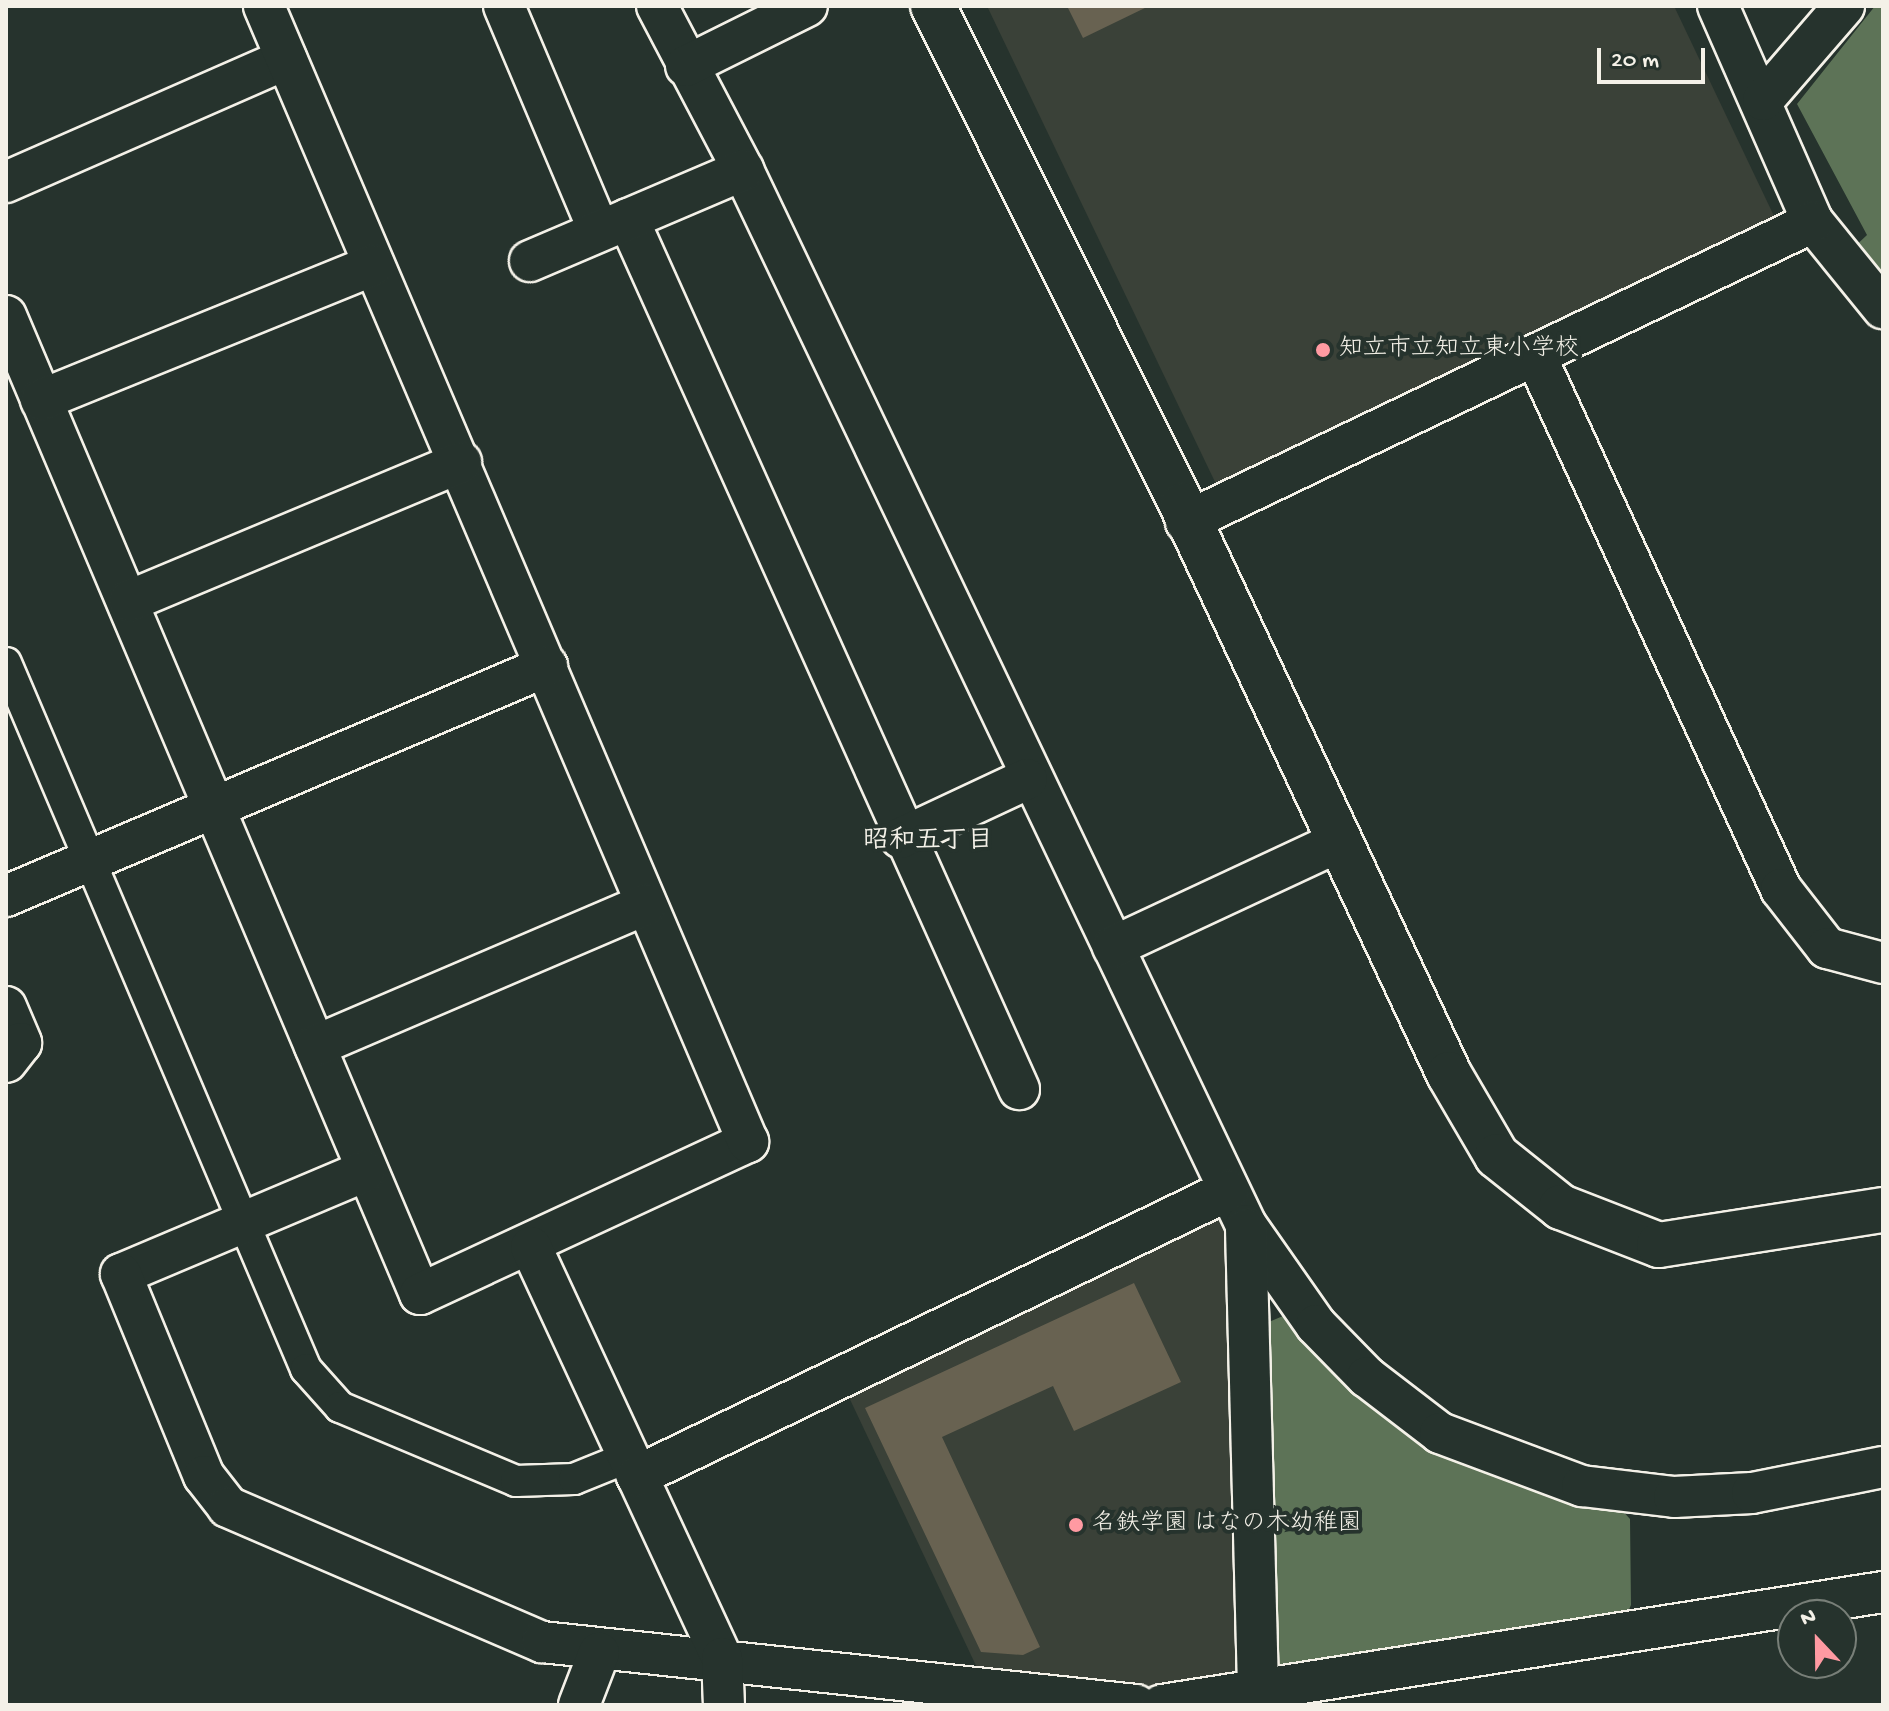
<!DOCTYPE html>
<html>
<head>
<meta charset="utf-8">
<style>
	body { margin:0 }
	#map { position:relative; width:1889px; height:1711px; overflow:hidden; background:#26332d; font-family:"Gochi Hand","Klee One",sans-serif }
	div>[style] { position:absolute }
	.built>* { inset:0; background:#3a4138 }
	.green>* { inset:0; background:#5d7357 }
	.building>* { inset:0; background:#686251 }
	.roads { filter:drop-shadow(2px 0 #f4f1e8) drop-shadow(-2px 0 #f4f1e8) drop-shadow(0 2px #f4f1e8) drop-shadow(0 -2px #f4f1e8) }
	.pedestrian>* { height:30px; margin:-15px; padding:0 15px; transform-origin:15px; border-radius:15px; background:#26332d }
	.minor>* { height:40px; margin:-20px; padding:0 20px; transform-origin:20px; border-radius:20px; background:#26332d }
	.tertiary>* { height:44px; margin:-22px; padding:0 22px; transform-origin:22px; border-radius:22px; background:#26332d }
	.dots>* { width:22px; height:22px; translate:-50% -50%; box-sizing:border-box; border:4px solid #26332d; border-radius:50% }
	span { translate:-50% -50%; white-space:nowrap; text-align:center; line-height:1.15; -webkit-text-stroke:8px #26332d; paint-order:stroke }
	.poi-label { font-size:24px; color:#f4f1e8 }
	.left { translate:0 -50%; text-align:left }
	.neighbourhood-label { font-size:26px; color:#f4f1e8; font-weight:700 }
	.frame { position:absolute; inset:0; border:8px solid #f4f1e8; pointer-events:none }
	.north { position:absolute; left:1777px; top:1599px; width:80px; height:80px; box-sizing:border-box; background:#26332d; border:2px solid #787f78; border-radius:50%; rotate:338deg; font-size:22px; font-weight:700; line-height:32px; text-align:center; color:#f4f1e8 }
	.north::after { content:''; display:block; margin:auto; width:28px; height:36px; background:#ff9aa2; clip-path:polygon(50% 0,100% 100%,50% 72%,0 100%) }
	.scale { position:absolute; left:1597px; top:48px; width:108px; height:36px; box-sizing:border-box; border:4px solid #f4f1e8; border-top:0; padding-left:10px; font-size:24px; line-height:28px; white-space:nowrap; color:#f4f1e8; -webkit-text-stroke:6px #26332d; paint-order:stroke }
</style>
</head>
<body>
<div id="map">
	<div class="built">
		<div style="clip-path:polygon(987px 6px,1674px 6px,1774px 216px,1216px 484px)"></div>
		<div style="clip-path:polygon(1213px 1217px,1227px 1221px,1246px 1659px,1234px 1677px,1152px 1691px,980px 1674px,846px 1391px)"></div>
	</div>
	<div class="green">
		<div style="clip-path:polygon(1875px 6px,1883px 6px,1883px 286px,1849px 252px,1867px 235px,1797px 104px)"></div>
		<div style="clip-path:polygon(1283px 1316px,1322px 1359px,1620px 1508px,1630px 1519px,1631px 1605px,1624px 1621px,1278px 1670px,1265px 1657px,1262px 1325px)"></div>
	</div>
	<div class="building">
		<div style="clip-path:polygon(1067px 6px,1149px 6px,1083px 38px)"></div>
		<div style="clip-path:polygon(1134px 1283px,1181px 1382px,1074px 1431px,1053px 1386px,942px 1437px,1040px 1647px,1023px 1655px,981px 1652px,865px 1408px)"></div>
	</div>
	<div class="roads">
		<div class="pedestrian">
			<div style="left:6px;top:663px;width:767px;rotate:66.98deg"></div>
			<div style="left:306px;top:1369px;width:51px;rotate:48.2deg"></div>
			<div style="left:340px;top:1407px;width:191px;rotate:22.8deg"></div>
			<div style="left:516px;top:1481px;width:58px;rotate:-2deg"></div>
			<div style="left:574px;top:1479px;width:56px;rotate:-22deg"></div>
		</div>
		<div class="minor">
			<div style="left:504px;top:6px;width:244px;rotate:67.1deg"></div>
			<div style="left:657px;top:6px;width:185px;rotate:62.3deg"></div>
			<div style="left:743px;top:170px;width:1169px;rotate:64.51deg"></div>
			<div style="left:1246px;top:1225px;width:122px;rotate:55deg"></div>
			<div style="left:1316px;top:1325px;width:73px;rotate:45.6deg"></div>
			<div style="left:1367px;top:1377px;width:92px;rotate:37.5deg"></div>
			<div style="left:1440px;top:1433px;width:152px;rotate:20.5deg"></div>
			<div style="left:1582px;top:1486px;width:93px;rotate:6.8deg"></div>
			<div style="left:1674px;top:1497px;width:78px;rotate:-2.9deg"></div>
			<div style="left:1752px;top:1493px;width:134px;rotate:-11.2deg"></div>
			<div style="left:1718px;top:6px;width:236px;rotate:66.3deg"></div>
			<div style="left:1813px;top:222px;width:111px;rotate:50.9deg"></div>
			<div style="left:686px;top:66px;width:135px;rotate:-26.4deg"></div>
			<div style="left:1763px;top:100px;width:124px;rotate:-49.2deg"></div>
			<div style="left:6px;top:182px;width:306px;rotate:-23.7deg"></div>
			<div style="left:628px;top:219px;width:954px;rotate:65.8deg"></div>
			<div style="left:530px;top:261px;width:232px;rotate:-23.1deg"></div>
			<div style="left:6px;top:316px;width:1062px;rotate:67.06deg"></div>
			<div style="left:420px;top:1294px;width:362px;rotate:-24.9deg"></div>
			<div style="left:748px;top:1142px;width:1235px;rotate:-113.08deg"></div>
			<div style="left:1537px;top:359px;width:583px;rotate:65.28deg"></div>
			<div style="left:1781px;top:889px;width:75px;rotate:52.1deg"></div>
			<div style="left:1827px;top:948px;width:58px;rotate:15deg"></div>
			<div style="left:41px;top:400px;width:359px;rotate:-22.1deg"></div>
			<div style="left:1186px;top:522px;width:695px;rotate:-25.57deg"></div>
			<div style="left:129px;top:601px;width:360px;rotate:-22.7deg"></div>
			<div style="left:901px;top:838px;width:139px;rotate:-25.1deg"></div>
			<div style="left:6px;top:896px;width:588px;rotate:-23.03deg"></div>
			<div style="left:1113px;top:947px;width:248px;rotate:-25deg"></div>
			<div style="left:6px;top:1007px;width:39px;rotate:67deg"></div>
			<div style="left:21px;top:1043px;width:24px;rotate:128deg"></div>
			<div style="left:315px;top:1046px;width:360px;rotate:-23.2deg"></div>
			<div style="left:365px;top:1171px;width:265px;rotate:157.1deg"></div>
			<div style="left:121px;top:1274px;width:218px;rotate:67.7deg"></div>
			<div style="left:204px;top:1476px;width:39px;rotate:52deg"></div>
			<div style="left:228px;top:1507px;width:342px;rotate:23.3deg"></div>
			<div style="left:542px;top:1642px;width:597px;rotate:6.05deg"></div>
			<div style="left:1246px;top:1229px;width:459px;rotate:88.5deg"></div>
			<div style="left:531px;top:1247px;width:453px;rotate:65.1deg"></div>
			<div style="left:722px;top:1658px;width:47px;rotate:87.6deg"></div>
			<div style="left:637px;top:1476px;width:657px;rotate:-25.79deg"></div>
			<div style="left:579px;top:1705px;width:56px;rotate:-69deg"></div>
			<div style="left:1162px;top:1705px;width:730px;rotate:-8.91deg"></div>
		</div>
		<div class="tertiary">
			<div style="left:933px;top:6px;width:558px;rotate:63.48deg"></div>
			<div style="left:1182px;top:505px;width:629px;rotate:64.86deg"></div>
			<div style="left:1449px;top:1074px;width:95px;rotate:59.7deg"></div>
			<div style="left:1497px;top:1156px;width:82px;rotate:38.6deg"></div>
			<div style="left:1561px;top:1207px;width:105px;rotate:21.2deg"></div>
			<div style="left:1659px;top:1245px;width:227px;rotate:-8.9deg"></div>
		</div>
	</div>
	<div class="dots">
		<div style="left:1323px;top:350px;background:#ff9aa2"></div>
		<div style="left:1076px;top:1525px;background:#ff9aa2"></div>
	</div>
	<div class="poi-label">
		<span class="left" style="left:1339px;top:350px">知立市立知立東小学校</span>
		<span class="left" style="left:1092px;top:1525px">名鉄学園 はなの木幼稚園</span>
	</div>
	<div class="neighbourhood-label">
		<span style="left:928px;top:843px">昭和五丁目</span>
	</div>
	<div class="frame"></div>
	<div class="north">N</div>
	<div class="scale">20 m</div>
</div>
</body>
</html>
